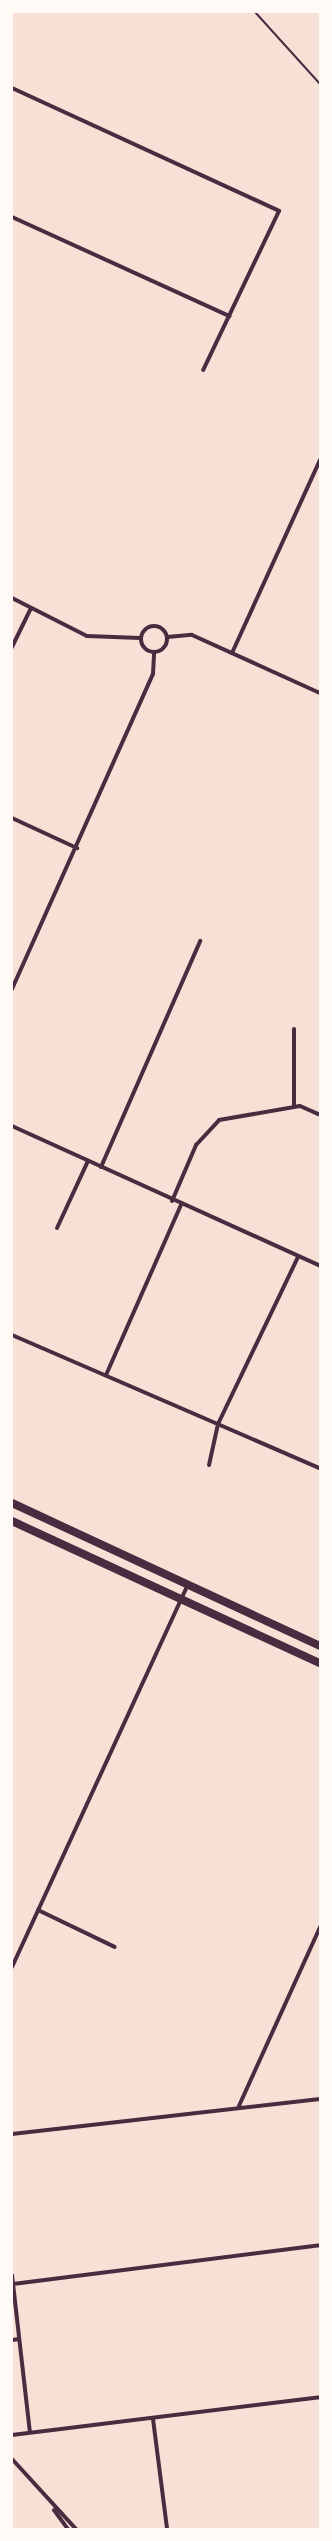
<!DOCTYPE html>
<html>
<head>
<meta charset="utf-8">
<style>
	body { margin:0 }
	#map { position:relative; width:332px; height:2541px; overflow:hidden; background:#f7e1d7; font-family:Inter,sans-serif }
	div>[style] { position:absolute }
	.path>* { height:2px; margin:-1px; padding:0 1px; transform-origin:1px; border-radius:1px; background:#4a2c40 }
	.minor>* { height:4px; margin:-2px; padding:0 2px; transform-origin:2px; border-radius:2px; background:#4a2c40 }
	.minor>.ring { margin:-2px; padding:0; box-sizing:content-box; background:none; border:4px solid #4a2c40; border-radius:50% }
	.primary>* { height:8px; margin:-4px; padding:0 4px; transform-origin:4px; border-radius:4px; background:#4a2c40 }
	span { translate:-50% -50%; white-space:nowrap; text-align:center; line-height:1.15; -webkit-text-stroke:4px #fffaf5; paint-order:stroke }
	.frame { position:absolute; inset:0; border:13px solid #fffaf5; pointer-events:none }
</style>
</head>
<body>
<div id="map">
	<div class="path">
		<div style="left:255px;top:12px;width:97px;rotate:47.9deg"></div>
	</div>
	<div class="minor">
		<div style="left:12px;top:88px;width:294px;rotate:24.7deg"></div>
		<div style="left:279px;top:211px;width:176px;rotate:115.5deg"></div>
		<div style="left:12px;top:217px;width:239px;rotate:24.5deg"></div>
		<div style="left:12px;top:598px;width:84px;rotate:26.9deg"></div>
		<div style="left:87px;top:636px;width:53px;rotate:2.2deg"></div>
		<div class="ring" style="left:141px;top:626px;width:22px;height:22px"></div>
		<div style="left:167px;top:637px;width:25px;rotate:-5deg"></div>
		<div style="left:192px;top:635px;width:141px;rotate:24.4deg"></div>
		<div style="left:12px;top:647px;width:43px;rotate:-64deg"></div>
		<div style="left:232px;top:653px;width:212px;rotate:-65.5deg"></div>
		<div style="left:12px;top:818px;width:72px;rotate:24.8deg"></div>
		<div style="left:12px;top:989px;width:345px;rotate:-65.9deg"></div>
		<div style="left:153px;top:674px;width:21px;rotate:-87deg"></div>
		<div style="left:294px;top:1107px;width:78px;rotate:-90deg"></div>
		<div style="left:12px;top:1126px;width:338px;rotate:24.4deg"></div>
		<div style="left:101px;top:1167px;width:247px;rotate:-66.3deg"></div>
		<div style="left:172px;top:1201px;width:61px;rotate:-66.8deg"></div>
		<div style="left:196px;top:1145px;width:34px;rotate:-47deg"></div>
		<div style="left:219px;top:1120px;width:82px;rotate:-9.8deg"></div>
		<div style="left:300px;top:1106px;width:22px;rotate:24deg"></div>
		<div style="left:57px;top:1228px;width:74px;rotate:-65.2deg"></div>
		<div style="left:12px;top:1335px;width:335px;rotate:23.4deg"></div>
		<div style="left:106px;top:1375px;width:186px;rotate:-66.2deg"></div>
		<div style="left:209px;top:1465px;width:42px;rotate:-77.6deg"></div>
		<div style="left:218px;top:1424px;width:185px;rotate:-64.4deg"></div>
		<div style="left:38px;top:1910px;width:85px;rotate:25.7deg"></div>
		<div style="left:12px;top:1967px;width:421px;rotate:-65.3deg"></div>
		<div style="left:238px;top:2108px;width:199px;rotate:-65.6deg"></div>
		<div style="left:12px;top:2134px;width:310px;rotate:-6.5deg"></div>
		<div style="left:12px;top:2275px;width:158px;rotate:83.5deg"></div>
		<div style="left:13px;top:2284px;width:309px;rotate:-7.2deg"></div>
		<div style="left:12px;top:2340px;width:7px;rotate:-8deg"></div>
		<div style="left:153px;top:2419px;width:111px;rotate:82.7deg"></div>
		<div style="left:12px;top:2435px;width:310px;rotate:-7deg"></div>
		<div style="left:12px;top:2459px;width:95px;rotate:47.6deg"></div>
		<div style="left:54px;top:2510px;width:24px;rotate:54deg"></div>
	</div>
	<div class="primary">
		<div style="left:12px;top:1503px;width:340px;rotate:24.9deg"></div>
		<div style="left:12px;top:1521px;width:339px;rotate:24.8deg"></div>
	</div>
	<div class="frame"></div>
</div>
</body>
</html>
